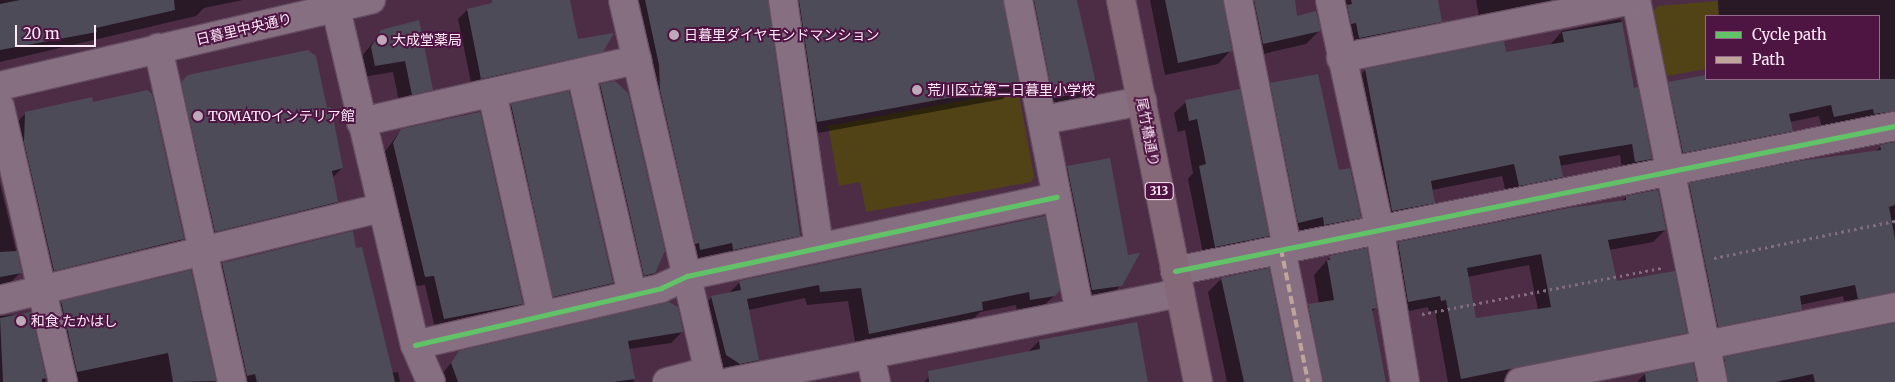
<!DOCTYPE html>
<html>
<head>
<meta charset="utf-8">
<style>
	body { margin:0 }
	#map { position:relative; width:1895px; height:382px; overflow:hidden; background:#4d2d46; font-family:Merriweather,"Noto Sans JP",serif }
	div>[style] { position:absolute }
	.green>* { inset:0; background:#524317 }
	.shadow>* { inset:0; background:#0007 }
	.building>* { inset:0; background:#4e4b59 }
	.path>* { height:3px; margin-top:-1.5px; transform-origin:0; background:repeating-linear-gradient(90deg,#826c7d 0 2.5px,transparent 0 6.5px) }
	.roads { filter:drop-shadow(1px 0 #654c60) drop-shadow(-1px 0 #654c60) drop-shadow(0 1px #654c60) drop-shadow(0 -1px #654c60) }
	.minor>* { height:28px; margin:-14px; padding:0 14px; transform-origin:14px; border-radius:14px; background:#876f82 }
	.major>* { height:28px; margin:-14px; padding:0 14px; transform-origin:14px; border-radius:14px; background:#856979 }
	.quiet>* { height:4px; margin-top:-2px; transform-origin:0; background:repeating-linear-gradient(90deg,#c0a59a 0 8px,transparent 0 12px) }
	.cycleway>* { height:5px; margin:-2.5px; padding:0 2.5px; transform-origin:2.5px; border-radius:2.5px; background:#61c268 }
	.dots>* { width:14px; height:14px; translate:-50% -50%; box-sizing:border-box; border:2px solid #4e1543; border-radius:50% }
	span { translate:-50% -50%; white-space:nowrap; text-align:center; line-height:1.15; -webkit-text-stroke:4px #4e1543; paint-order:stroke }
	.shield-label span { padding:1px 4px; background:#4e1543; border:1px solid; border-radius:4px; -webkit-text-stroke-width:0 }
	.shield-label { font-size:12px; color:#ffe9f8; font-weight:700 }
	.street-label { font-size:14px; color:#ffe9f8 }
	.poi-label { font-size:14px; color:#ffe9f8 }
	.left { translate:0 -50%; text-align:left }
	.legend { position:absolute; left:1705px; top:15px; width:175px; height:65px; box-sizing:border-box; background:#4e1543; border:1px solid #956a8b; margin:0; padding:6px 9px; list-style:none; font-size:15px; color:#ffe9f8 }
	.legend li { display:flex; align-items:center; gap:10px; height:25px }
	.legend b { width:25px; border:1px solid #956a8b }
	.scale { position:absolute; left:15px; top:25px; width:81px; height:22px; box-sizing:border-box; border:2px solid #ffe9f8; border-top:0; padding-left:6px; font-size:15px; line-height:18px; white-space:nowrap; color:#ffe9f8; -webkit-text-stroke:4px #4e1543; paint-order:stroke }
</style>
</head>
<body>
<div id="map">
	<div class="green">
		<div style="clip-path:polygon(1717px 1px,1719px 16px,1706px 16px,1706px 69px,1666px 76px,1653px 12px,1658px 6px)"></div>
		<div style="clip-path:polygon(1018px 90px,1034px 177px,1031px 182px,866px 212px,860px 182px,839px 186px,828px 126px)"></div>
	</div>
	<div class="shadow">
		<div style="clip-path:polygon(0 0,243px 0,204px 8px,196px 16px,0 62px)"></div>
		<div style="clip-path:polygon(517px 0,568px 0,577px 41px,602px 51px,593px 60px,472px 87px,458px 19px,467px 10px)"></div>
		<div style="clip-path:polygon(628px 0,774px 0,767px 1px,799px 235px,784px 250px,685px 264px)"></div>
		<div style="clip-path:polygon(774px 0,1002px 0,1018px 84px,1003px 99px,802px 136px)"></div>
		<div style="clip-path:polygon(1003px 0,1077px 0,1093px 78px,1086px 92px,1071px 107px,1039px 112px,1015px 4px)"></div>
		<div style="clip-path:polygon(1150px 0,1222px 0,1231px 50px,1218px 64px,1165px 75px)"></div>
		<div style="clip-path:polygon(1232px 0,1267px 0,1319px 31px,1306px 44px,1250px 57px)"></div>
		<div style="clip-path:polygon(1337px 0,1436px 0,1441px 21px,1429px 33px,1348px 50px)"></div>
		<div style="clip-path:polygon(1476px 0,1597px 0,1480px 22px)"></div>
		<div style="clip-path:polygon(1718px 0,1895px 0,1895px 131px,1822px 128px,1819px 116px,1790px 122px,1791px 130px,1779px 142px,1671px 164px,1657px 95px,1669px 83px,1706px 77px,1879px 79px,1879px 16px,1719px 16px)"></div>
		<div style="clip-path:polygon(1621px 19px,1633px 90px,1651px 159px,1638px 171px,1623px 174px,1620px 155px,1559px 166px,1562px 177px,1549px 189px,1507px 197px,1502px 176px,1432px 190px,1434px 202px,1422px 215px,1380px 223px,1353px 83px,1365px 70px,1503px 43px,1505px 53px,1550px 45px,1562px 31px)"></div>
		<div style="clip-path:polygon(382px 31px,432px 89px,420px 101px,400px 106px,393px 72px,363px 77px,359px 60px)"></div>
		<div style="clip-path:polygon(189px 76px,326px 109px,342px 168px,332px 178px,337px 202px,325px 214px,203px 244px,170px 95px)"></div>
		<div style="clip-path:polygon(615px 82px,654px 273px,648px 279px,638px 281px,594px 92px,600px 86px)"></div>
		<div style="clip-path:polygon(1271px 84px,1338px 172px,1360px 217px,1347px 230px,1311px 237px,1310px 230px,1285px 235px,1258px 98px)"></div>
		<div style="clip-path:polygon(1239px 91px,1267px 236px,1256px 248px,1204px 258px,1188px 179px,1193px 173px,1185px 130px,1178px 132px,1174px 113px,1186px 102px)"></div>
		<div style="clip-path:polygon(568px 93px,612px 283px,600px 295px,541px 309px,499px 118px,511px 106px)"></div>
		<div style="clip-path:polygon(92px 103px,183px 239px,170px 252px,40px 284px,12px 127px,26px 113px)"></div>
		<div style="clip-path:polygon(401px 130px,522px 304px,512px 313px,435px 328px,425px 285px,416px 286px,384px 153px)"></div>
		<div style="clip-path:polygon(1895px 142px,1895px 312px,1846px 310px,1843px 296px,1800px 305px,1801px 309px,1789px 321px,1706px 338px,1677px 197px,1690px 185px,1875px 152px,1881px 146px)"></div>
		<div style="clip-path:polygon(1068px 167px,1121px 285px,1109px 297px,1080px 302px,1056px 179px)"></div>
		<div style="clip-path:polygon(0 183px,21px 272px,11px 282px,0 285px)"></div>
		<div style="clip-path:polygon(evenodd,1626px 197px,1665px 230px,1653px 242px,1609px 250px,1616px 282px,1686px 332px,1674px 344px,1504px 378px,1504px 382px,1448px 382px,1435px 311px,1429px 312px,1428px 307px,1396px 314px,1386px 255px,1398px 243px,1622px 201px,1626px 197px,1529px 265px,1538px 310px,1475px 319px,1467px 277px,1529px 265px)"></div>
		<div style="clip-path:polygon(1044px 217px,1055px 295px,1040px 309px,1017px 313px,1016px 305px,980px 312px,968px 324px,856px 347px,848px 301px,807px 305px,805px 298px,748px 310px,758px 360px,745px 373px,727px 377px,713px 368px,698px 311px,712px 297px,728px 294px,740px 282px)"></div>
		<div style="clip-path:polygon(355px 250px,391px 373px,398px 372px,400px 382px,236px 382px,212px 274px,222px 264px)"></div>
		<div style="clip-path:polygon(1330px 257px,1376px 308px,1371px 312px,1386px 382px,1308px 382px,1295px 319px,1309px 305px,1319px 304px,1314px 275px)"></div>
		<div style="clip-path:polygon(190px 271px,215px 382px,67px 382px,51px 313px,61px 303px)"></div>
		<div style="clip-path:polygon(1221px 279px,1291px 382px,1227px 382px,1208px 292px)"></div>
		<div style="clip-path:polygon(30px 314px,46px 382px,0 382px,0 316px)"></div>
		<div style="clip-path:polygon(1895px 324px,1895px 382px,1714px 382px,1712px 370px,1725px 358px)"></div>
		<div style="clip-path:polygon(682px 332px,671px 343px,629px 349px,634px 382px,443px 382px,441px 375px,460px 352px)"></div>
		<div style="clip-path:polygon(1039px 341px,1147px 382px,924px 382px,936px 370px,1028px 352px)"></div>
		<div style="clip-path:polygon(1692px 365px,1697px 382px,1637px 382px,1645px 374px)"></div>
	</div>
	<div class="building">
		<div style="clip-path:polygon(20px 0,174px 0,175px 10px,96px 28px,97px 32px,0 50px,0 4px)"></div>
		<div style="clip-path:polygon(492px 0,570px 0,578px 39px,614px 33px,603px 52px,481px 79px,467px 9px,492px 3px)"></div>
		<div style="clip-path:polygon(645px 0,768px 0,800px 236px,733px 250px,732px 243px,700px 250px,699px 243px,695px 244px,660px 90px,659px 65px)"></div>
		<div style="clip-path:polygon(799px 0,1003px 0,1019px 85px,817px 122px)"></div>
		<div style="clip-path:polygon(1034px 0,1077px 0,1095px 79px,1087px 92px,1053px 98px)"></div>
		<div style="clip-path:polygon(1165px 0,1223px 0,1232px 51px,1178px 63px)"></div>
		<div style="clip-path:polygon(1254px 0,1295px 0,1297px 16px,1316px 11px,1321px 31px,1263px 44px)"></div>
		<div style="clip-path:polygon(1351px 0,1438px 0,1442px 22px,1359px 38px,1356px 23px,1351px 24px,1347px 5px,1352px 4px)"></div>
		<div style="clip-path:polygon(419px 20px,433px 90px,412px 95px,405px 61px,375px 66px,371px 47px,381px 30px)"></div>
		<div style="clip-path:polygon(1622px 22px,1634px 88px,1638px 87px,1652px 159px,1635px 162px,1632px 144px,1559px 156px,1563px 177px,1519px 186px,1514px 164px,1431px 181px,1435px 203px,1392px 211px,1365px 69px,1504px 41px,1506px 52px,1564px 42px,1562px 32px)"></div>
		<div style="clip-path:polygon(308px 50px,316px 56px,327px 108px,331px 107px,343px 168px,332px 171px,338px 202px,215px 232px,181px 82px,188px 75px)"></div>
		<div style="clip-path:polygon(1318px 74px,1339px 170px,1350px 168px,1361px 218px,1324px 225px,1323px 217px,1298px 223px,1270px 83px)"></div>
		<div style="clip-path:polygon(1706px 75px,1706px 79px,1895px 79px,1895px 111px,1874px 114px,1873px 109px,1834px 117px,1831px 105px,1789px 114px,1793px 131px,1683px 153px,1668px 82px)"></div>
		<div style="clip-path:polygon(615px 81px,628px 93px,665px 251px,655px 273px,644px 276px,600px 84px)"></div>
		<div style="clip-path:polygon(1240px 89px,1269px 236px,1215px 247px,1199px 166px,1206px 164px,1197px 119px,1189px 121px,1185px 100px)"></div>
		<div style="clip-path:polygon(147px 90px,152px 94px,184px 239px,54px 271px,24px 142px,25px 112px,92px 97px,93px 102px)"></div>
		<div style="clip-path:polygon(569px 91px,613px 283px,553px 297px,511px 104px)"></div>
		<div style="clip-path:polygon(480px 112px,523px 304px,444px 319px,434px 276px,425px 277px,393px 143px,401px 129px)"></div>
		<div style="clip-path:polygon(1895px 142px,1895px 205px,1889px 207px,1895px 239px,1895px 292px,1858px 299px,1855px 285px,1800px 296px,1802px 310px,1718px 327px,1689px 183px,1799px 161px,1881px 150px,1880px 145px)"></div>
		<div style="clip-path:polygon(1110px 158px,1128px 255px,1140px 253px,1122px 286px,1092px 290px,1067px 166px)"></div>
		<div style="clip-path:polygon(evenodd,1658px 190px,1666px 230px,1608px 240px,1617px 281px,1675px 271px,1687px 333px,1461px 379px,1446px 300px,1441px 301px,1440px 296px,1408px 302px,1398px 242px,1569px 208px,1626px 200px,1626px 196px,1658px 190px,1541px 254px,1551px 307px,1476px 318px,1467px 268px,1541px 254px)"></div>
		<div style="clip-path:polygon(1045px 216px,1060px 290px,1055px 296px,1030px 300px,1029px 292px,982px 302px,983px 310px,869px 334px,861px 288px,820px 292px,819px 285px,747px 299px,759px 360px,740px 364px,726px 355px,711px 296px,741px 290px,739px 281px)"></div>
		<div style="clip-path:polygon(353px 231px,356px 248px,362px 247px,395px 382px,257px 382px,255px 374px,247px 376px,222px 263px)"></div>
		<div style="clip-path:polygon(1367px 248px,1377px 308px,1372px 309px,1386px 382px,1323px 382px,1308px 304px,1334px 300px,1327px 260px,1330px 260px,1329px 256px)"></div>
		<div style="clip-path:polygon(17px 251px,22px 273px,0 277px,0 252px)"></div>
		<div style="clip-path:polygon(1269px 268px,1292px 382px,1244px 382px,1221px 278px)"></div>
		<div style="clip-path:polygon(191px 270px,216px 381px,173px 382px,168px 353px,77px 372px,61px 301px)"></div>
		<div style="clip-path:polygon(669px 302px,678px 307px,683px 332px,628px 341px,635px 379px,613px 382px,458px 382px,451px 363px,459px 351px)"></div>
		<div style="clip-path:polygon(31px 312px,46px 378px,42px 379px,42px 382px,3px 382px,0 318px)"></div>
		<div style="clip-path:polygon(1137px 322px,1148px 382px,929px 382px,928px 371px,1040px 349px,1039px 340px)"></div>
		<div style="clip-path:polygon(1895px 323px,1895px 382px,1815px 382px,1813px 374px,1776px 382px,1728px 382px,1724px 357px)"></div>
		<div style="clip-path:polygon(1693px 363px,1697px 382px,1646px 382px,1645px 373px)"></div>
	</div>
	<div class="path">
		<div style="left:1714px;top:258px;width:185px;rotate:-11.6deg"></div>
		<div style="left:1422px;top:314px;width:244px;rotate:-10.9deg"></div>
	</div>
	<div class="roads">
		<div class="minor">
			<div style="left:326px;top:0;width:13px;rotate:42deg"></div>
			<div style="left:336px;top:9px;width:345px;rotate:76.8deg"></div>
			<div style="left:415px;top:345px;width:40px;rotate:66.6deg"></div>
			<div style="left:623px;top:0;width:392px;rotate:77deg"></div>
			<div style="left:783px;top:0;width:250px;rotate:81.7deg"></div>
			<div style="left:1018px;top:0;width:318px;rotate:78.8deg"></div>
			<div style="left:1238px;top:0;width:253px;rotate:78.8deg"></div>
			<div style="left:1330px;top:0;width:236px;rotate:77.8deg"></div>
			<div style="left:1380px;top:231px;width:153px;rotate:80.6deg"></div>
			<div style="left:1636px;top:0;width:390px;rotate:78.6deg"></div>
			<div style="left:158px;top:48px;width:342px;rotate:77.5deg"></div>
			<div style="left:1341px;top:58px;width:295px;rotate:-11.3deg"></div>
			<div style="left:581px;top:73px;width:227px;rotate:77deg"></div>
			<div style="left:0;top:86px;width:381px;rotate:-13.1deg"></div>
			<div style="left:492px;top:93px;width:225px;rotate:77.4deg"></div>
			<div style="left:0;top:107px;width:282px;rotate:77.1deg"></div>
			<div style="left:1043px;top:120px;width:101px;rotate:-10.9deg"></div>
			<div style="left:361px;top:122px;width:283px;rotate:-12.7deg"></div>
			<div style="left:1281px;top:249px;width:136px;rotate:78.5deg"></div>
			<div style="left:1175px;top:271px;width:734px;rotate:-11.39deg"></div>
			<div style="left:0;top:300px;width:392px;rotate:-13.6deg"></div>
			<div style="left:415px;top:345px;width:253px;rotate:-13deg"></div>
			<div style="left:661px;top:288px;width:29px;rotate:-25deg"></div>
			<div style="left:687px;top:276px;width:378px;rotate:-12.1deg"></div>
			<div style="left:870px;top:354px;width:29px;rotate:78deg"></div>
			<div style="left:667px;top:382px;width:43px;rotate:-14.7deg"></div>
			<div style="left:730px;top:382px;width:459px;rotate:-11.2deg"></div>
			<div style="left:1520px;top:382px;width:382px;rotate:-11.3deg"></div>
		</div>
		<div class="major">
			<div style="left:1121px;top:0;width:390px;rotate:78.6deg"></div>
		</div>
	</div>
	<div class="quiet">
		<div style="left:1281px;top:249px;width:136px;rotate:78.5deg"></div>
	</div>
	<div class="cycleway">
		<div style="left:1175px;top:271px;width:734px;rotate:-11.39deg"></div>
		<div style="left:415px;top:345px;width:253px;rotate:-13deg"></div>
		<div style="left:661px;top:288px;width:29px;rotate:-25deg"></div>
		<div style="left:687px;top:276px;width:378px;rotate:-12.1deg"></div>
	</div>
	<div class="dots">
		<div style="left:674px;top:35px;background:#c1a7ba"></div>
		<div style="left:382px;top:40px;background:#c1a7ba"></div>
		<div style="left:917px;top:90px;background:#c1a7ba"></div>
		<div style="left:198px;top:116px;background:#c1a7ba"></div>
		<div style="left:21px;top:321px;background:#c1a7ba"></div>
	</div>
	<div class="shield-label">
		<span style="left:1159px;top:191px">313</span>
	</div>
	<div class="street-label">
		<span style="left:244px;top:29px;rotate:-13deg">日暮里中央通り</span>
		<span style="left:1148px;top:132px;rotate:79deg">尾竹橋通り</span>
	</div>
	<div class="poi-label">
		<span class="left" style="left:684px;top:35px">日暮里ダイヤモンドマンション</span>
		<span class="left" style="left:392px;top:40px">大成堂薬局</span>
		<span class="left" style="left:927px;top:90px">荒川区立第二日暮里小学校</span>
		<span class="left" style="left:208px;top:116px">TOMATOインテリア館</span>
		<span class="left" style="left:31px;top:321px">和食 たかはし</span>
	</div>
	<ul class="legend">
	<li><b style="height:6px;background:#61c268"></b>Cycle path</li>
	<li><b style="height:6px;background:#c0a59a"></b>Path</li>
	</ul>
	<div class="scale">20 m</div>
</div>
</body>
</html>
